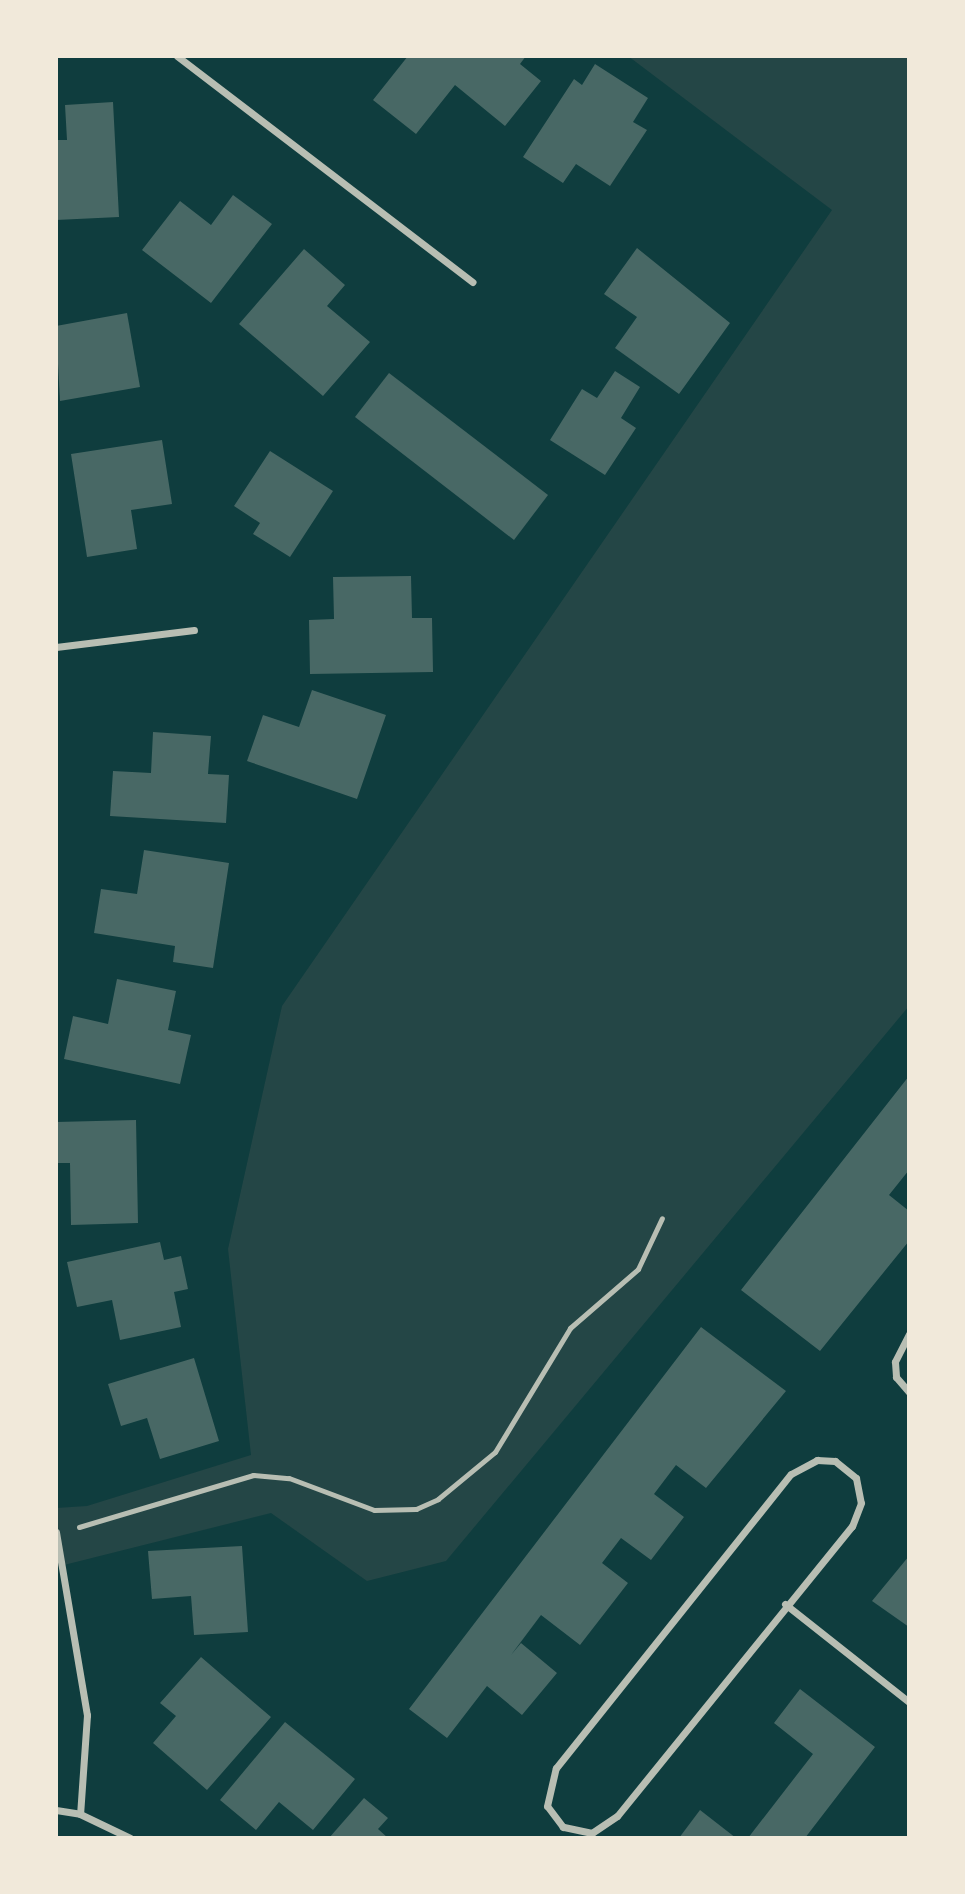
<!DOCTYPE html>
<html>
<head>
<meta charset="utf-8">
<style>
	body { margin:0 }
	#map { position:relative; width:965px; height:1894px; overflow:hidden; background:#0f3d3e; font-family:Ubuntu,sans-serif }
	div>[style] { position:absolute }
	.green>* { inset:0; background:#244646 }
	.building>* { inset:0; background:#486865 }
	.service>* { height:5px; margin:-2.5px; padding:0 2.5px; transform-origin:2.5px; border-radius:2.5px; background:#b8beb3 }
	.minor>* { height:7px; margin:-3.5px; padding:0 3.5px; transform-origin:3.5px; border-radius:3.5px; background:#b8beb3 }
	span { translate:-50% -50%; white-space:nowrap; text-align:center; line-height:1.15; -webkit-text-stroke:7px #f1e9da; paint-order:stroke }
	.frame { position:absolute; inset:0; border:58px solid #f1e9da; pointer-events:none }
</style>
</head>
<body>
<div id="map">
	<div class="green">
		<div style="clip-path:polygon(628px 56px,909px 56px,909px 1006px,446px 1561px,367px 1581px,271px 1513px,56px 1567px,56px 1508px,87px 1506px,251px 1455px,228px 1249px,282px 1006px,832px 210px)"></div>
	</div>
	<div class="building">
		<div style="clip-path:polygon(408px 56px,526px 56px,520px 64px,541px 81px,505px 126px,455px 85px,416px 134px,373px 100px)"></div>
		<div style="clip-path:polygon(595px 64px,648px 98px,633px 122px,647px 130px,610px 186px,576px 164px,563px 183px,523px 157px,574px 79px,582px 85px)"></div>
		<div style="clip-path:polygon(113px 102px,119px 217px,56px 220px,56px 140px,67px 140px,65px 105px)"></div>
		<div style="clip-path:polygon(233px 195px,272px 224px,211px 303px,142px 250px,180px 201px,211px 225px)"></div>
		<div style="clip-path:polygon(637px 248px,730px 323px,679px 394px,615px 348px,637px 317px,604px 294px)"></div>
		<div style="clip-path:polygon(304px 249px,345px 285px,327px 306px,370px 342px,323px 396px,239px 324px)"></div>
		<div style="clip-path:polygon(127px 313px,140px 387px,60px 401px,56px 326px)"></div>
		<div style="clip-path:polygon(615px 371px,640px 387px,621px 418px,636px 428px,605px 475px,550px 440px,582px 389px,597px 398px)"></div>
		<div style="clip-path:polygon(389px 373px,548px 495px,514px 540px,355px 417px)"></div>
		<div style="clip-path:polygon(162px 440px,172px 504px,131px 510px,137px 549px,87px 557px,71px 454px)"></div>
		<div style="clip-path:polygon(270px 451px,333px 491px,290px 557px,253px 534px,260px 523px,234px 506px)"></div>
		<div style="clip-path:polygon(411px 576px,412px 618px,432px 618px,433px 672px,310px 674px,309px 620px,334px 619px,333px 577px)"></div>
		<div style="clip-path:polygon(312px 690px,386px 715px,357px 799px,247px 761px,263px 715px,299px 727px)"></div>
		<div style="clip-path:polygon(153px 732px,211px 736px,208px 774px,229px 775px,226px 823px,110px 816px,113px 771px,151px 773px)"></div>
		<div style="clip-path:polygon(144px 850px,229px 863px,213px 968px,173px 962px,175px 946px,94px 933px,101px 889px,137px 894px)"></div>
		<div style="clip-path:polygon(117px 979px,176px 991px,168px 1030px,191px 1035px,180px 1084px,64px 1059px,73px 1016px,108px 1024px)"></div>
		<div style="clip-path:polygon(909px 1076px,909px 1170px,889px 1195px,909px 1211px,909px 1241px,820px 1351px,741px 1290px)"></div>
		<div style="clip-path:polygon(136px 1120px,138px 1223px,71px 1225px,70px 1163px,57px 1163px,56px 1122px)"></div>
		<div style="clip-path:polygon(160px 1242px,164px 1260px,181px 1256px,188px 1289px,174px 1292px,181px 1327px,120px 1340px,112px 1300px,77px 1307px,67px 1262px)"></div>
		<div style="clip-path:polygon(701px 1327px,786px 1391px,706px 1488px,676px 1465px,654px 1494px,684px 1517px,651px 1560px,621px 1538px,602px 1563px,628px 1583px,580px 1645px,541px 1615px,511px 1655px,521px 1643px,557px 1673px,522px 1715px,487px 1686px,447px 1738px,409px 1709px)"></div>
		<div style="clip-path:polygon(194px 1358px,219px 1441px,160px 1459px,147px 1418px,121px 1426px,108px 1384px)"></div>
		<div style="clip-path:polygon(242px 1546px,248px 1632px,194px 1635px,191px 1596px,152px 1599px,148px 1551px)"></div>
		<div style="clip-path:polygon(909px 1556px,909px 1627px,872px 1601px)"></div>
		<div style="clip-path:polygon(201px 1657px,271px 1717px,207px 1790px,153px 1743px,176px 1716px,160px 1703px)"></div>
		<div style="clip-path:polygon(800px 1689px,875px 1747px,805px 1838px,748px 1838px,813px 1754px,774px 1723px)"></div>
		<div style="clip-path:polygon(285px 1722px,355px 1779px,313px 1830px,279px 1802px,256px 1830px,220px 1800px)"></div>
		<div style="clip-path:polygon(364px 1798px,388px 1818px,378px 1829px,388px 1838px,329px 1838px)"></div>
		<div style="clip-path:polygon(700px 1810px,736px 1838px,679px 1838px)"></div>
	</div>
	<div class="service">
		<div style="left:79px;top:1527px;width:182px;rotate:-16.6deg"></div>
		<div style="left:253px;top:1475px;width:36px;rotate:5deg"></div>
		<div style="left:289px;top:1478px;width:91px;rotate:20.6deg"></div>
		<div style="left:374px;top:1510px;width:42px;rotate:-1.4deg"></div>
		<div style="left:416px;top:1509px;width:24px;rotate:-24deg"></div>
		<div style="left:438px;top:1499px;width:74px;rotate:-39.5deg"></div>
		<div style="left:495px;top:1452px;width:145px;rotate:-58.8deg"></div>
		<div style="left:570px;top:1328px;width:90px;rotate:-40.9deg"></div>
		<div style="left:638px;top:1269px;width:56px;rotate:-64.8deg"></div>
	</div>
	<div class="minor">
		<div style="left:177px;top:56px;width:372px;rotate:37.4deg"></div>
		<div style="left:56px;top:647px;width:139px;rotate:-7deg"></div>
		<div style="left:909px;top:1334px;width:31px;rotate:117deg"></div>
		<div style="left:895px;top:1362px;width:15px;rotate:86deg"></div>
		<div style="left:896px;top:1377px;width:20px;rotate:49deg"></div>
		<div style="left:817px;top:1460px;width:18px;rotate:3deg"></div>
		<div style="left:835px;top:1461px;width:27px;rotate:39deg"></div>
		<div style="left:856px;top:1478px;width:25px;rotate:79deg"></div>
		<div style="left:861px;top:1503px;width:25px;rotate:111deg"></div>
		<div style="left:852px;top:1526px;width:373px;rotate:129deg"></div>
		<div style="left:617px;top:1816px;width:30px;rotate:146deg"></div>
		<div style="left:592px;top:1833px;width:30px;rotate:-168deg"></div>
		<div style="left:563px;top:1827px;width:26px;rotate:-127deg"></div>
		<div style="left:547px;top:1806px;width:39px;rotate:-77deg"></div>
		<div style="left:556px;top:1768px;width:376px;rotate:-51.4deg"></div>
		<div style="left:791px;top:1474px;width:30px;rotate:-28deg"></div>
		<div style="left:56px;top:1532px;width:186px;rotate:80.4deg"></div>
		<div style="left:87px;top:1715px;width:99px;rotate:94deg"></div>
		<div style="left:785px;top:1604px;width:158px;rotate:38.3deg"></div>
		<div style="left:56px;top:1810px;width:24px;rotate:9deg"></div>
		<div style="left:80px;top:1814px;width:55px;rotate:25.6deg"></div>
	</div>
	<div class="frame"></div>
</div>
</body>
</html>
